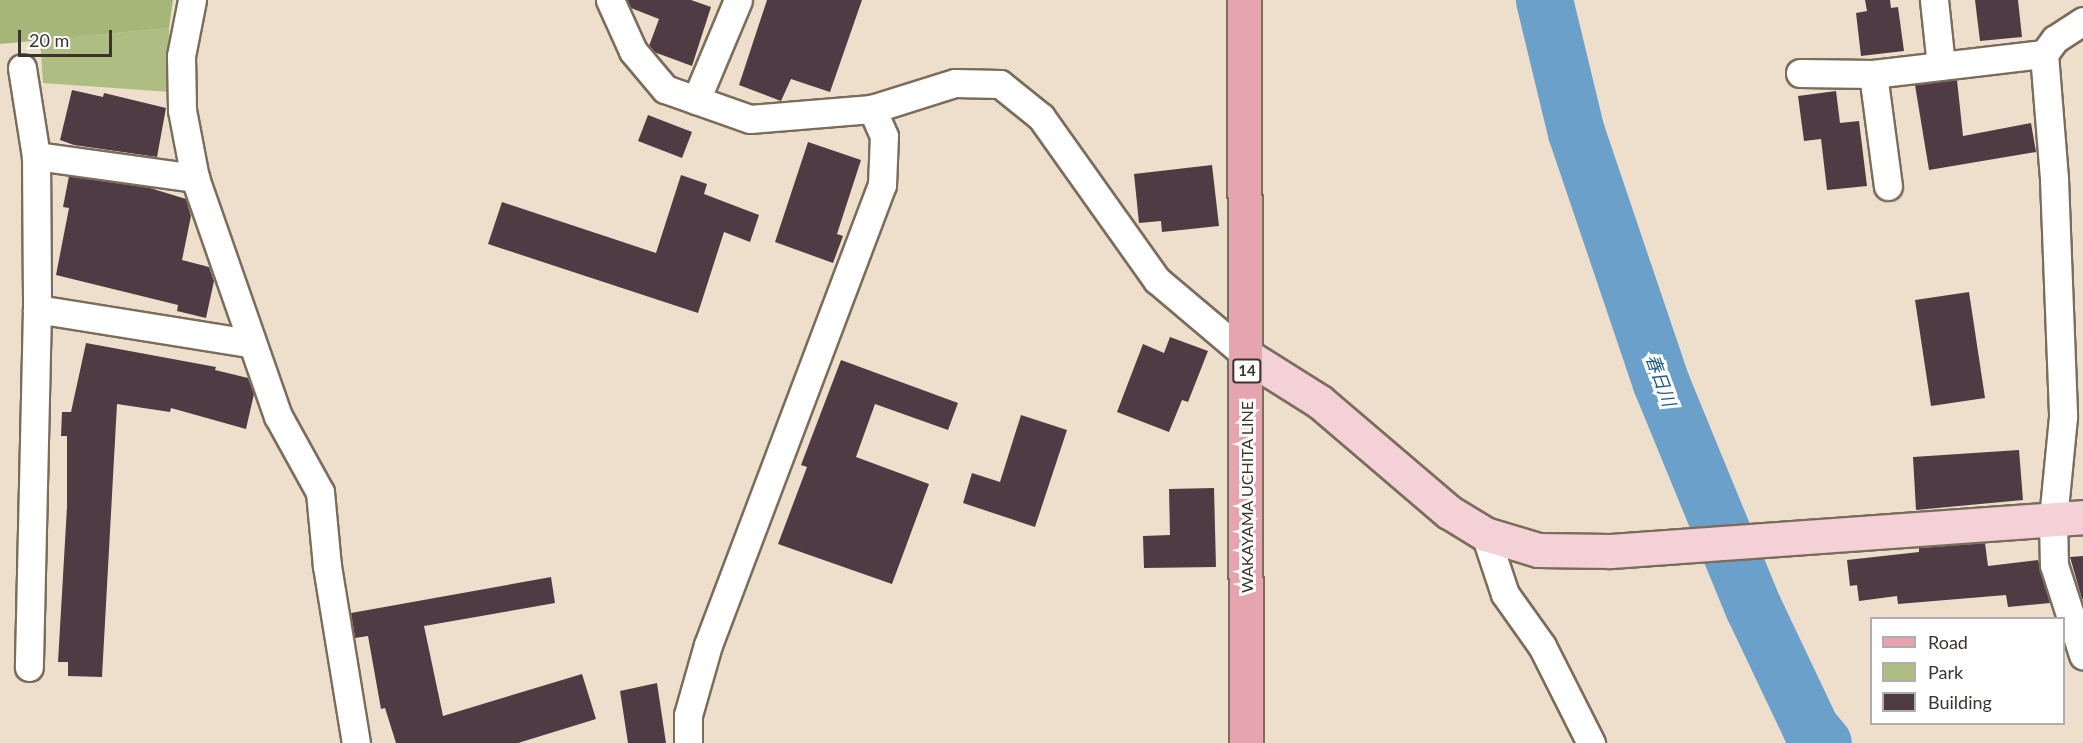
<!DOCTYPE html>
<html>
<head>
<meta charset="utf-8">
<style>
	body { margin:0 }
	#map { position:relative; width:2083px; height:743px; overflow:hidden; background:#eedfcc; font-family:Lato,"Noto Sans JP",sans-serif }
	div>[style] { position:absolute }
	.green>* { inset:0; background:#aebe82 }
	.forest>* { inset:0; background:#a5b679 }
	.river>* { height:57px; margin:-28.5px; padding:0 28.5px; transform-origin:28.5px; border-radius:28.5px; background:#6aa0ca }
	.building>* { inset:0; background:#4f3b43 }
	.roads { filter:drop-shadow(2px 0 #7a6d5c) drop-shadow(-2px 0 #7a6d5c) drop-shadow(0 2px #7a6d5c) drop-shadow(0 -2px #7a6d5c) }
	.street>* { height:27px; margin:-13.5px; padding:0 13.5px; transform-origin:13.5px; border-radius:13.5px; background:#fff }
	.secondary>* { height:33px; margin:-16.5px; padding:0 16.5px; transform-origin:16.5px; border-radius:16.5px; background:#f3d1d7 }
	.primary>* { height:33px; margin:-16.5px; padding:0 16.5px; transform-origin:16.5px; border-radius:16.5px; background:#e6a4af }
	span { translate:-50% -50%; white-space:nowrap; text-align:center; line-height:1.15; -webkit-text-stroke:6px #fff; paint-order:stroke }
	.shield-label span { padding:2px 4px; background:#fff; border:2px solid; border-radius:4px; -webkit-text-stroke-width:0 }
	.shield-label { font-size:15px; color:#3a342d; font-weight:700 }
	.street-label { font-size:16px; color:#3a342d }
	.water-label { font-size:18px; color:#205c86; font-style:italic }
	.legend { position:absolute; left:1870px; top:617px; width:195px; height:108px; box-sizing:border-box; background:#fff; border:2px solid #b0aeab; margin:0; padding:8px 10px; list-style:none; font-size:18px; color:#3a342d }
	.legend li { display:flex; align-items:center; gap:12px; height:30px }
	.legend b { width:30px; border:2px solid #b0aeab }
	.scale { position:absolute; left:18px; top:30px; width:94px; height:27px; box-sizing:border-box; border:3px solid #3a342d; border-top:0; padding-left:8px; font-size:18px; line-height:21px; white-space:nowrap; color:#3a342d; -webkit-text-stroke:4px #fff; paint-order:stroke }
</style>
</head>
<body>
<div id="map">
	<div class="green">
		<div style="clip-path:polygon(169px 28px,171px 92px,43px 83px,40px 40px)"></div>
	</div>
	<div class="forest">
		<div style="clip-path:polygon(0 0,173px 0,169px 28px,0 44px)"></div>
	</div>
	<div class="river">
		<div style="left:1544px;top:0;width:136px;rotate:76.4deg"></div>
		<div style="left:1576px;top:132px;width:265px;rotate:71.3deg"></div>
		<div style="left:1661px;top:383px;width:242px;rotate:67.7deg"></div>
		<div style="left:1753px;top:607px;width:135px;rotate:64.6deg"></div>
		<div style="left:1811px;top:729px;width:18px;rotate:49deg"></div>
	</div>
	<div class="building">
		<div style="clip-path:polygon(627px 0,691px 0,711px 7px,692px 66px,654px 52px,649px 46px,659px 19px,631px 8px)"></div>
		<div style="clip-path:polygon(767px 0,862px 0,830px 92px,791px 79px,781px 101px,739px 85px)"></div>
		<div style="clip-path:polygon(1865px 0,1890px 0,1891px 8px,1898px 7px,1904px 51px,1861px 56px,1856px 13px,1867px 11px)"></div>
		<div style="clip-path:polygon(1975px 0,2018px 0,2022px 37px,1980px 41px)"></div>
		<div style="clip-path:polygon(1957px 80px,1963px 136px,2031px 123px,2036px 152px,1929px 170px,1915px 85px)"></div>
		<div style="clip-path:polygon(72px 90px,103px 97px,104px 93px,166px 108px,157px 157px,74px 145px,60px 140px)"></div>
		<div style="clip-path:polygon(1836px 91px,1840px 123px,1859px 121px,1867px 186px,1827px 190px,1821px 139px,1804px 141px,1798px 96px)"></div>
		<div style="clip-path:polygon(648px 115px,692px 132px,682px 158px,638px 141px)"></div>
		<div style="clip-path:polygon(808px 142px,861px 160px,837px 234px,843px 236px,833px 263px,775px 242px)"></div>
		<div style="clip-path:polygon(1212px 165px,1219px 226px,1162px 232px,1161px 221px,1139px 223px,1134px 174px)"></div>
		<div style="clip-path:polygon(681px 175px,707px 184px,704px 194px,759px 215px,750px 242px,724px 232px,698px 313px,488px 244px,502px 202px,656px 253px)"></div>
		<div style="clip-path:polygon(69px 176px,150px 188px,186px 199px,191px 216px,182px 260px,209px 267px,214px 281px,206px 318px,177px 311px,178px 305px,56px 275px,69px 208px,63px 207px)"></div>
		<div style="clip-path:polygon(1969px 292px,1985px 398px,1931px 406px,1915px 300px)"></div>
		<div style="clip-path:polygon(1170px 337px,1208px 351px,1188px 402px,1182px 400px,1169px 432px,1117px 412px,1143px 344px,1164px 353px)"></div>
		<div style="clip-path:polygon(86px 343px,216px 367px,215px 370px,248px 378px,254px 394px,246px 429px,171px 408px,170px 412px,117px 404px,102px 677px,68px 676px,68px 662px,58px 662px,67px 507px,67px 436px,61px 436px,62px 412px,71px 412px)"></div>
		<div style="clip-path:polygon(841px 360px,958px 403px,948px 430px,875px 404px,856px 457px,929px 484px,892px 584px,778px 544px,807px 467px,801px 465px)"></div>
		<div style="clip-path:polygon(1021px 415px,1067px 430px,1035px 527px,963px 503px,972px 473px,1000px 482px)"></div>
		<div style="clip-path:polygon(2019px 450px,2023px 500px,1916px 510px,1913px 457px)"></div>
		<div style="clip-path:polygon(1214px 488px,1216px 567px,1144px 568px,1143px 536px,1170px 535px,1169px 489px)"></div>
		<div style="clip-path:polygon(1985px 543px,1988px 566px,2038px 560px,2050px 603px,2008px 607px,2006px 595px,1898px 604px,1897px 596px,1859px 601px,1857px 585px,1850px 586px,1847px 560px,1919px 552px,1919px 548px)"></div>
		<div style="clip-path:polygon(2083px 556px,2083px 599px,2082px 599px,2070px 557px)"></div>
		<div style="clip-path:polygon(551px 577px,555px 603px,424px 626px,443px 716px,582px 674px,596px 719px,518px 743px,396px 743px,385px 708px,381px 709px,368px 636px,355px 638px,351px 613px)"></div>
		<div style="clip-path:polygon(657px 683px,666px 743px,628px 743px,620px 691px)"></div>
	</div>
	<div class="roads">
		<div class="street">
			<div style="left:192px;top:0;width:57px;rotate:101.1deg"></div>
			<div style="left:181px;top:56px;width:54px;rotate:88.9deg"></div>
			<div style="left:182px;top:110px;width:69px;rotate:79.2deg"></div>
			<div style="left:195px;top:178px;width:252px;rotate:70.8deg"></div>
			<div style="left:278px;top:416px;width:87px;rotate:61.1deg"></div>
			<div style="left:320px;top:492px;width:74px;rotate:84.6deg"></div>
			<div style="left:327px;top:566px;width:179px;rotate:80.7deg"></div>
			<div style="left:610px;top:0;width:56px;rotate:65.7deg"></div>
			<div style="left:633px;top:51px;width:50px;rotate:49.9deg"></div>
			<div style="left:665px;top:89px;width:90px;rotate:19.4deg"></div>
			<div style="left:750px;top:119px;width:122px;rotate:-4.7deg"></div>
			<div style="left:872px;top:109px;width:87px;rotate:-17.4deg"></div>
			<div style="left:955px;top:83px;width:45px;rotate:1.3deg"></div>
			<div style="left:1000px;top:84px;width:53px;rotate:38.8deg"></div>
			<div style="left:1041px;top:117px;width:200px;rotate:54.6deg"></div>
			<div style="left:1157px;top:280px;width:118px;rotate:40.2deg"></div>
			<div style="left:1934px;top:0;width:66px;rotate:83.9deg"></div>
			<div style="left:2083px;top:21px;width:33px;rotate:147deg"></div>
			<div style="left:2055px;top:39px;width:19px;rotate:126deg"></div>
			<div style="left:2044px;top:54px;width:125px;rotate:85.4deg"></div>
			<div style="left:2054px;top:179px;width:238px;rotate:87.8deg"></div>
			<div style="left:2063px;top:417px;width:102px;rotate:95.6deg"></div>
			<div style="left:2053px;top:519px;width:46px;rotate:88.8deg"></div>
			<div style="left:2054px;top:565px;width:95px;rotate:72.1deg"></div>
			<div style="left:22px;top:68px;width:89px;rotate:81deg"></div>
			<div style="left:36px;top:156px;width:153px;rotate:89.6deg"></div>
			<div style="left:37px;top:309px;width:358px;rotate:91.3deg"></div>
			<div style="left:1800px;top:73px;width:73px;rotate:0.8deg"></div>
			<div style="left:1873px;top:74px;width:172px;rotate:-6.7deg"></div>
			<div style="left:1873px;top:74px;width:113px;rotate:82.4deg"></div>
			<div style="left:696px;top:100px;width:108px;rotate:-67.2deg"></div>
			<div style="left:36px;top:156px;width:161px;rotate:7.9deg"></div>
			<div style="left:37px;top:309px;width:216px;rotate:9.1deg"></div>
			<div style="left:1485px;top:534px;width:63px;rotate:71.6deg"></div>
			<div style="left:1505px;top:594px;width:64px;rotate:54.6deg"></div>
			<div style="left:1542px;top:646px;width:109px;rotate:63.2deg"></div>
			<div style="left:688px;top:743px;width:28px;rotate:-90deg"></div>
			<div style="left:688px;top:715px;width:73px;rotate:-74.1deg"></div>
			<div style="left:708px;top:645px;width:492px;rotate:-69.3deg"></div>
			<div style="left:882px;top:185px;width:49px;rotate:-87.7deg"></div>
			<div style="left:884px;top:136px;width:30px;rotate:-114deg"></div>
		</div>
		<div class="secondary">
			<div style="left:1247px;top:356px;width:86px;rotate:32.2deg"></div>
			<div style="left:1320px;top:402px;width:170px;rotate:40.5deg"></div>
			<div style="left:1449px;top:512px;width:42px;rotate:31.4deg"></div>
			<div style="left:1485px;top:534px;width:55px;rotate:16.8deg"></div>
			<div style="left:1538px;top:550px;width:72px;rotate:0.8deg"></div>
			<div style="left:1610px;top:551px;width:474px;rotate:-4.1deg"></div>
		</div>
		<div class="primary">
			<div style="left:1244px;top:0;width:743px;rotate:89.85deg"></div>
		</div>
	</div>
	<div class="shield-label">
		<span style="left:1247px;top:371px">14</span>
	</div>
	<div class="street-label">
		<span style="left:1247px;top:497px;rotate:-90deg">WAKAYAMA UCHITA LINE</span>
	</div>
	<div class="water-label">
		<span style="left:1661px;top:380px;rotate:70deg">春日川</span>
	</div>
	<ul class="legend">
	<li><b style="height:8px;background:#e6a4af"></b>Road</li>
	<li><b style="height:16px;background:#aebe82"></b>Park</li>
	<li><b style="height:16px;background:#4f3b43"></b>Building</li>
	</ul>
	<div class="scale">20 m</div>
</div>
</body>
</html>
